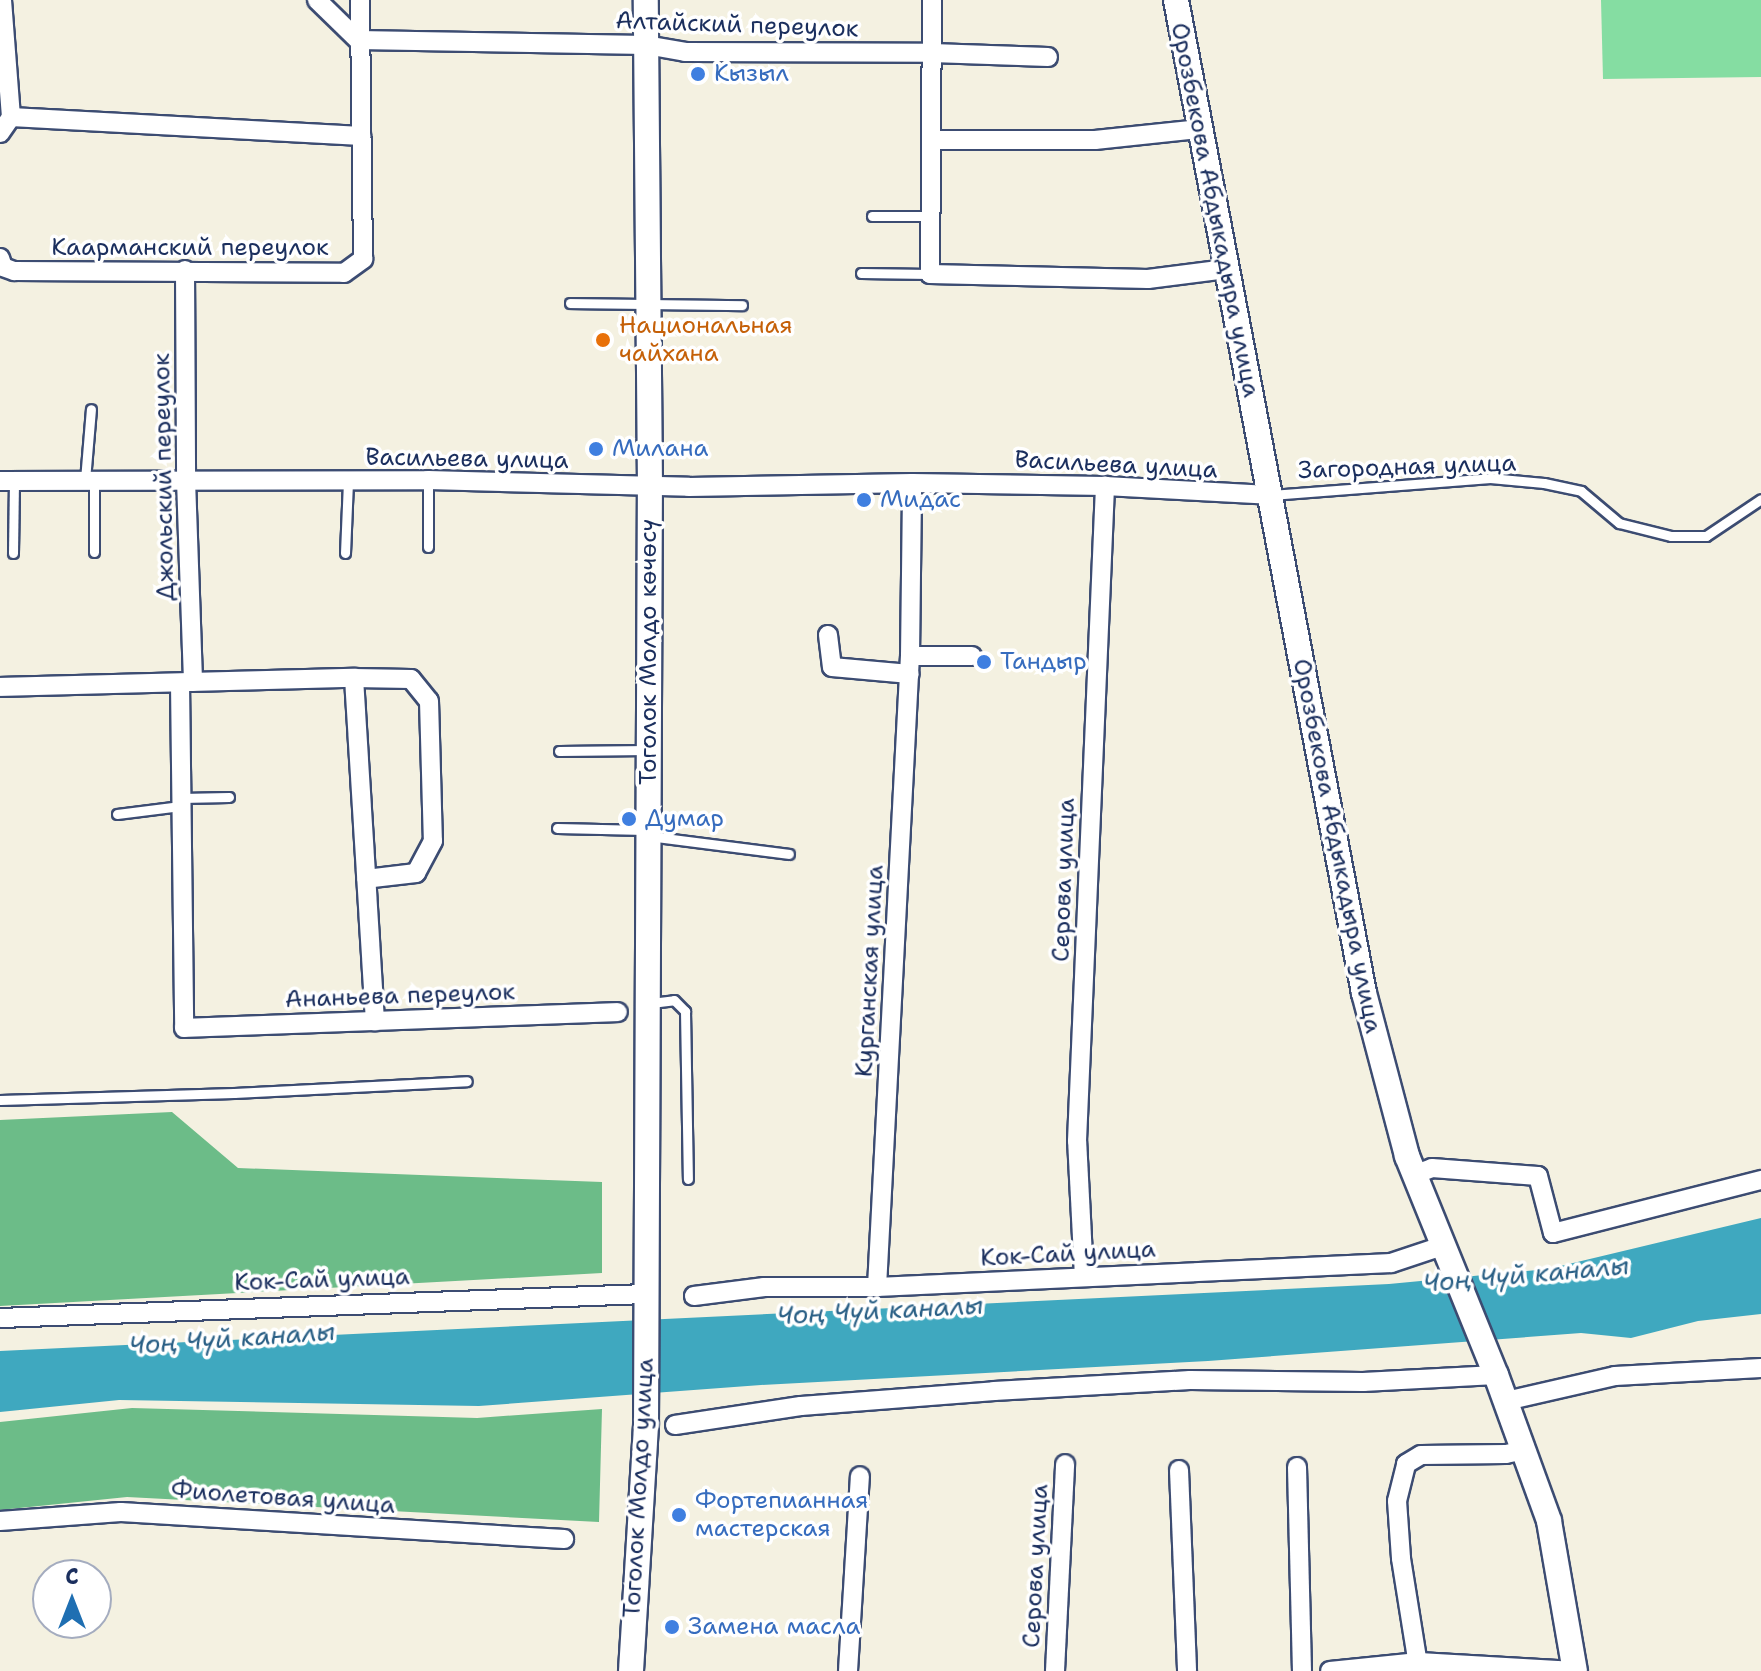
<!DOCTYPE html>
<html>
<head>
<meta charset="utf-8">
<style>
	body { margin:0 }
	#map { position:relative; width:1761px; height:1671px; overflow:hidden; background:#f4f1e1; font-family:"Shantell Sans",sans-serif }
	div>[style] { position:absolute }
	.green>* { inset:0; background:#85dda2 }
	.forest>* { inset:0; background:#6cbc88 }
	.water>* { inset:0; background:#3fa8bf }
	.roads { filter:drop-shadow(2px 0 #3c4c72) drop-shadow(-2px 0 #3c4c72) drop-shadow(0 2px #3c4c72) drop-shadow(0 -2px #3c4c72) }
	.lane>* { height:9px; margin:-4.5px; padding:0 4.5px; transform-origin:4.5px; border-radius:4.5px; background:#fff }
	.street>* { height:18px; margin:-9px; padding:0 9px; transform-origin:9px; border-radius:9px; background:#fff }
	.secondary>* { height:24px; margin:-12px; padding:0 12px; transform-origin:12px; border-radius:12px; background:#fff }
	.dots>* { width:22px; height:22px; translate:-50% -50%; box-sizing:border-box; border:4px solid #fff; border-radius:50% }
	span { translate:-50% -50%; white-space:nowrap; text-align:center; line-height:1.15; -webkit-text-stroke:7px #fff; paint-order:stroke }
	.street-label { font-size:24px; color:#1b2f5e }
	.shop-label { font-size:24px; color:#366cbe }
	.left { translate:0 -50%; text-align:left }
	.food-label { font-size:24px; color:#c56008 }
	.water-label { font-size:26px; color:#295f85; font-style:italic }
	.north { position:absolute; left:32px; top:1559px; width:80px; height:80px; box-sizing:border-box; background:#fff; border:2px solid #a4acbf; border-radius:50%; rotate:0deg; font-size:22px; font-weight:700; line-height:32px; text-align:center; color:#1b2f5e }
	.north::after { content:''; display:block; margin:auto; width:28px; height:36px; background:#1f6fb2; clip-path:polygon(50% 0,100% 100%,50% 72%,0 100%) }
</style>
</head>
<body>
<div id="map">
	<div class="green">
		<div style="clip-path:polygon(1601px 0,1761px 0,1761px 77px,1603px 79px)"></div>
	</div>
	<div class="forest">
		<div style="clip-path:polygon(172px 1112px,238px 1168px,602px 1182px,602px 1273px,0 1306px,0 1120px)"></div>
		<div style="clip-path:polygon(132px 1408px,477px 1418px,602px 1409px,599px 1522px,127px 1497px,0 1510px,0 1422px)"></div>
	</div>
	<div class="water">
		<div style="clip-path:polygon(1761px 1218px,1761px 1314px,1698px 1321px,1631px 1338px,1581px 1333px,1208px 1361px,761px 1385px,479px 1406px,119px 1400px,0 1412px,0 1351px,1389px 1284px,1548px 1269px)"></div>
	</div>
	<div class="roads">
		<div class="lane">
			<div style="left:872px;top:216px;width:59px"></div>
			<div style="left:861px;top:273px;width:69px;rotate:0.8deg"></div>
			<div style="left:570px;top:303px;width:172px;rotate:0.7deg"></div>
			<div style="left:85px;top:480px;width:71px;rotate:-85.2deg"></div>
			<div style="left:94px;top:480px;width:72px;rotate:90deg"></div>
			<div style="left:1271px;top:495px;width:220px;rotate:-4.4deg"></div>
			<div style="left:1490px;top:478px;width:54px;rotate:5.3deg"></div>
			<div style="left:1544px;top:483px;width:38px;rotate:12deg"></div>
			<div style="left:1581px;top:491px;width:50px;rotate:40.1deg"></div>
			<div style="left:1619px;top:523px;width:54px;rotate:14deg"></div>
			<div style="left:1671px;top:536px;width:35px"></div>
			<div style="left:1706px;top:536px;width:66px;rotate:-33.9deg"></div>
			<div style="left:428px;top:547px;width:67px;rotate:-90deg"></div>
			<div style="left:13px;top:553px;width:73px;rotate:-89.2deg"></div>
			<div style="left:345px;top:553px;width:73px;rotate:-87.6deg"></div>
			<div style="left:559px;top:751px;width:89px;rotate:-0.6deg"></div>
			<div style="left:181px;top:798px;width:48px;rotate:-1.2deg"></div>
			<div style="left:117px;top:814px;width:64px;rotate:-7.1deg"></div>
			<div style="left:557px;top:828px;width:88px;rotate:1.3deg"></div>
			<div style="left:649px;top:836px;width:141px;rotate:7.3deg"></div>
			<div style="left:651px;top:1003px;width:23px;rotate:-7deg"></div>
			<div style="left:674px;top:1000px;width:16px;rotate:45deg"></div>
			<div style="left:685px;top:1011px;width:168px;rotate:89deg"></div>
			<div style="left:0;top:1100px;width:234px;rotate:-1.7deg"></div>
			<div style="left:234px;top:1093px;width:233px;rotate:-2.9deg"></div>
		</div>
		<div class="street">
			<div style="left:317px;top:0;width:57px;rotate:44.3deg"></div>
			<div style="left:358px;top:40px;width:288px;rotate:1deg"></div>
			<div style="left:646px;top:45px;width:40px;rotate:10deg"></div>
			<div style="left:685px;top:52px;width:247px;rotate:0.2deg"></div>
			<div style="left:932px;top:53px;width:116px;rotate:2deg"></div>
			<div style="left:932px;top:0;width:274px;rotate:90.4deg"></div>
			<div style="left:930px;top:274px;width:218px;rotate:1.3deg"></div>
			<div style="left:1148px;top:279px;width:79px;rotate:-7.3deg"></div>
			<div style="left:11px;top:117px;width:351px;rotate:3.1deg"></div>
			<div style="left:0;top:133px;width:19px;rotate:-55deg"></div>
			<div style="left:11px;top:117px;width:117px;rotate:-94.4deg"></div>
			<div style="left:932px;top:140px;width:163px"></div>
			<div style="left:1095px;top:140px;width:106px;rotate:-6deg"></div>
			<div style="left:0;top:258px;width:9px;rotate:72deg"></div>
			<div style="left:3px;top:267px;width:12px;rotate:20deg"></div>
			<div style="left:14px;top:271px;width:330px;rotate:0.3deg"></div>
			<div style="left:344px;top:273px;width:24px;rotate:-36deg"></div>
			<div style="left:363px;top:259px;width:259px;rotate:-90.7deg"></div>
			<div style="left:185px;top:270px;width:210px;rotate:89.7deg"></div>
			<div style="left:186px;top:480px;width:202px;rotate:88deg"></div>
			<div style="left:0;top:481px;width:428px;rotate:-0.1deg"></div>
			<div style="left:428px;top:480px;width:261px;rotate:1.5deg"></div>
			<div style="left:689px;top:487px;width:223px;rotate:-1deg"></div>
			<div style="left:912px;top:483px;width:193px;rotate:0.9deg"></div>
			<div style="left:1105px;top:486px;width:164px;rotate:3.1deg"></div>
			<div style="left:828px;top:635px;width:32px;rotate:83deg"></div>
			<div style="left:832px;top:667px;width:78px;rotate:5.1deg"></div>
			<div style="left:910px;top:656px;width:173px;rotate:-89.3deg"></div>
			<div style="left:354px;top:678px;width:57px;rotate:1deg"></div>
			<div style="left:411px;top:679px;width:28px;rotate:51deg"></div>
			<div style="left:429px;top:701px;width:140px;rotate:88.4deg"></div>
			<div style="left:433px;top:841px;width:36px;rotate:118deg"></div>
			<div style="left:416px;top:873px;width:50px;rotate:173.2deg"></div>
			<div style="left:180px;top:683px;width:345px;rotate:89.3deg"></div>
			<div style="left:184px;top:1028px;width:434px;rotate:-2.1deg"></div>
			<div style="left:0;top:687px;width:354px;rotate:-1.5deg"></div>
			<div style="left:354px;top:678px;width:344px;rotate:86.5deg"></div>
			<div style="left:1414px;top:1175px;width:19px;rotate:-21deg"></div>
			<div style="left:1432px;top:1168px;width:106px;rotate:4.3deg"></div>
			<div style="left:1538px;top:1176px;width:59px;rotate:75.3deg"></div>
			<div style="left:1553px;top:1233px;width:215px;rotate:-14.3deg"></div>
			<div style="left:1084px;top:1277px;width:136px;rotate:-92.9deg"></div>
			<div style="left:1077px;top:1141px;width:656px;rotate:-87.55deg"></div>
			<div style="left:877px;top:1287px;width:632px;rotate:-87.01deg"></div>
			<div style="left:910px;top:656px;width:62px"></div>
			<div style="left:694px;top:1296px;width:71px;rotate:-7.3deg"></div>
			<div style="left:764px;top:1287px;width:113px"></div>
			<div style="left:877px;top:1287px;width:515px;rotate:-2.67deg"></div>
			<div style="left:1391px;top:1263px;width:54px;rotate:-18.4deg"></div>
			<div style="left:0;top:1318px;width:646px;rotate:-2.13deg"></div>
			<div style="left:1506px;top:1401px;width:112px;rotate:-12.9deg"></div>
			<div style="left:1615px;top:1376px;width:146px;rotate:-3.1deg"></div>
			<div style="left:675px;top:1425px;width:127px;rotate:-8.6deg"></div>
			<div style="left:801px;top:1406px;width:194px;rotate:-4.4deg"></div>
			<div style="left:994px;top:1391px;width:196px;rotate:-3.2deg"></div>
			<div style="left:1190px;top:1380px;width:173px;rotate:0.7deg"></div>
			<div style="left:1363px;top:1382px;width:133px;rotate:-3deg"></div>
			<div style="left:1297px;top:1467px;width:204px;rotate:88.6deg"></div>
			<div style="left:1179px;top:1470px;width:201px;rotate:87.7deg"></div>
			<div style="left:0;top:1521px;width:121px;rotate:-4.3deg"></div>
			<div style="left:121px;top:1512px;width:444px;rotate:3.5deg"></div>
			<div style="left:848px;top:1671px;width:195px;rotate:-86.5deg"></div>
			<div style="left:1055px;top:1671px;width:207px;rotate:-87.2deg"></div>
			<div style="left:1330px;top:1671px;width:89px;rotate:-5.8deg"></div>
			<div style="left:1419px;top:1662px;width:156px;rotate:3.3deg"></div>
			<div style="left:1419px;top:1671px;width:114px;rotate:-99.1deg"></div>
			<div style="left:1401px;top:1558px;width:57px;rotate:-94deg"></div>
			<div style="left:1397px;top:1501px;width:38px;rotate:-76deg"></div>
			<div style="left:1406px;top:1464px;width:17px;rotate:-31deg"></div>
			<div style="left:1421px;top:1455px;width:85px;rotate:-0.7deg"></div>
			<div style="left:1506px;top:1454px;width:19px;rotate:-12deg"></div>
		</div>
		<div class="secondary">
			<div style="left:1176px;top:0;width:1011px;rotate:79.28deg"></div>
			<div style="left:1364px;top:993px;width:169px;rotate:75.2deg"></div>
			<div style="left:1407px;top:1156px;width:236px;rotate:67.9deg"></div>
			<div style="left:1496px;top:1375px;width:155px;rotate:70deg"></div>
			<div style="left:1549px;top:1521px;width:152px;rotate:80.2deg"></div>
			<div style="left:631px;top:1671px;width:246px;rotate:-86.5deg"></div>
			<div style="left:646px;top:1425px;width:938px;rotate:-89.76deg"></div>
			<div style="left:650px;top:487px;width:487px;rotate:-90.5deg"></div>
		</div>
	</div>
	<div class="dots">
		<div style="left:698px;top:74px;background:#3f7fe0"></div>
		<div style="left:603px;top:340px;background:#e8710a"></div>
		<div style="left:596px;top:449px;background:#3f7fe0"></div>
		<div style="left:864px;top:500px;background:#3f7fe0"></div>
		<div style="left:984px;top:662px;background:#3f7fe0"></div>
		<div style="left:629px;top:819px;background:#3f7fe0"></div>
		<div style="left:679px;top:1515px;background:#3f7fe0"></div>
		<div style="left:672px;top:1627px;background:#3f7fe0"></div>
	</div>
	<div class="street-label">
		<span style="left:737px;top:25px;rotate:2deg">Алтайский переулок</span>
		<span style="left:1215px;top:210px;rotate:79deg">Орозбекова Абдыкадыра улица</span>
		<span style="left:190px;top:248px">Каарманский переулок</span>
		<span style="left:467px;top:459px;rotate:1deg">Васильева улица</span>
		<span style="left:1116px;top:465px;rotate:3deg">Васильева улица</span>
		<span style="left:1407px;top:467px;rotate:-2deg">Загородная улица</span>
		<span style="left:164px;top:477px;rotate:-91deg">Джольский переулок</span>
		<span style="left:649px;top:652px;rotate:-90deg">Тоголок Молдо көчөсү</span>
		<span style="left:1337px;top:846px;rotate:79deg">Орозбекова Абдыкадыра улица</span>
		<span style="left:1064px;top:880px;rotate:-88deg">Серова улица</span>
		<span style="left:870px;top:971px;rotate:-87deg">Курганская улица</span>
		<span style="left:400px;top:996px;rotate:-2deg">Ананьева переулок</span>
		<span style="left:1068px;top:1254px;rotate:-3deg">Кок-Сай улица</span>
		<span style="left:322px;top:1280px;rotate:-2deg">Кок-Сай улица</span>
		<span style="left:639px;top:1488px;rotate:-87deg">Тоголок Молдо улица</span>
		<span style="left:283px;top:1498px;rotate:4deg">Фиолетовая улица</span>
		<span style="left:1036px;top:1566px;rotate:-87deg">Серова улица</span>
	</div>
	<div class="shop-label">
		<span class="left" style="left:714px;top:74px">Кызыл</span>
		<span class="left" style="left:612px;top:449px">Милана</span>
		<span class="left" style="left:880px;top:500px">Мидас</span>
		<span class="left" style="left:1000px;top:662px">Тандыр</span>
		<span class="left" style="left:645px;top:819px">Думар</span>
		<span class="left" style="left:695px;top:1515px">Фортепианная<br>мастерская</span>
		<span class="left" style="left:688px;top:1627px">Замена масла</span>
	</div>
	<div class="food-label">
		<span class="left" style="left:619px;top:340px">Национальная<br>чайхана</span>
	</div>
	<div class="water-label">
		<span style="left:1526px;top:1274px;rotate:-5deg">Чоң Чүй каналы</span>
		<span style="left:880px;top:1310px;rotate:-3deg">Чоң Чүй каналы</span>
		<span style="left:232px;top:1338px;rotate:-4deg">Чоң Чүй каналы</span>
	</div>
	<div class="north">С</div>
</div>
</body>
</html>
